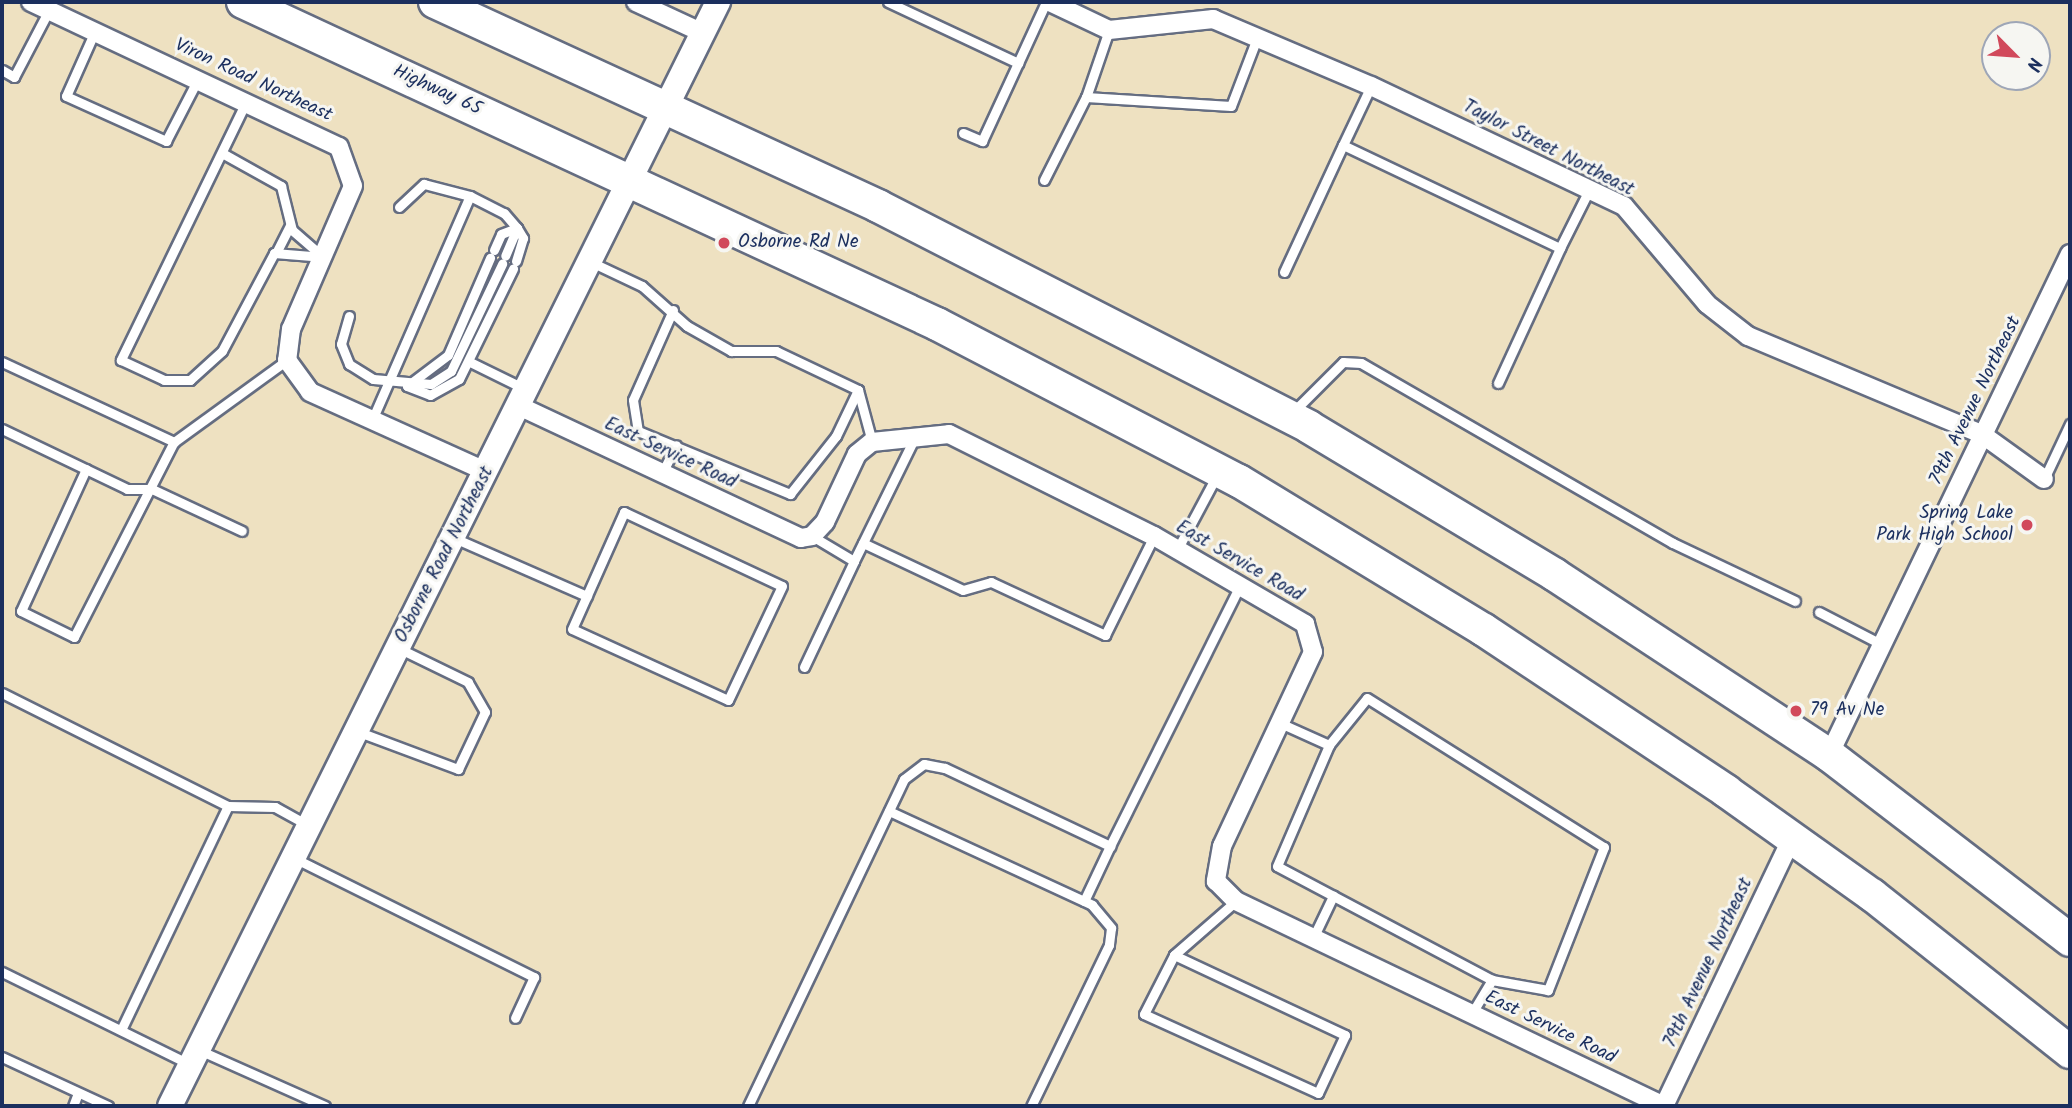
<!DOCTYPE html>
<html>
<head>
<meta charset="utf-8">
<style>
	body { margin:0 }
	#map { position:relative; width:2072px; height:1108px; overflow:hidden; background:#eee1c1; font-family:Kalam,sans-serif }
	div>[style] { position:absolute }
	.roads { filter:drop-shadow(2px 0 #656d81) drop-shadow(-2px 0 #656d81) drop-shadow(0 2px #656d81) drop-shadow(0 -2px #656d81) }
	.lane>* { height:9px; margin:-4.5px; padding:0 4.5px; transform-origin:4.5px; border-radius:4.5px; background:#fff }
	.street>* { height:18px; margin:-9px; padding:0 9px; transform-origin:9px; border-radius:9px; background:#fff }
	.secondary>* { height:24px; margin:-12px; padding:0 12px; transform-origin:12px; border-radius:12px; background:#fff }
	.highway>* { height:32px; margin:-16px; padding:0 16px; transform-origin:16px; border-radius:16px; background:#fff }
	.dots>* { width:19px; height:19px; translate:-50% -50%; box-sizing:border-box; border:4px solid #f6f6f2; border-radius:50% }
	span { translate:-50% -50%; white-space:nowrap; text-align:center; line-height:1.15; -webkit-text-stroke:6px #f6f6f2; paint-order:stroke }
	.street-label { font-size:19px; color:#1b2f5e }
	.poi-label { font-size:19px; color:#1b2f5e }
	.left { translate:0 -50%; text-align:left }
	.right { translate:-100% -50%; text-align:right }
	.frame { position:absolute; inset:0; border:4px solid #1b2f5e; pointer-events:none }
	.north { position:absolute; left:1981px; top:21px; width:70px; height:70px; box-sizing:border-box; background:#f6f6f2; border:2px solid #9ea6b7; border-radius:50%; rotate:115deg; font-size:19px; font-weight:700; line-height:28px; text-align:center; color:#1b2f5e }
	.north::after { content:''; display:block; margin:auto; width:24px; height:32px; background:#d1495b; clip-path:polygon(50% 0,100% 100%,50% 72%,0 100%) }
</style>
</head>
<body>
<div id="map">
	<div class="roads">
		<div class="lane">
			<div style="left:888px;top:2px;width:144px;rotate:25.1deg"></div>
			<div style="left:1018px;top:63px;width:67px;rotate:-65.3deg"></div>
			<div style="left:1109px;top:30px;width:71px;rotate:108.9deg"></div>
			<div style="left:1086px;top:97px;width:145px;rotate:3.6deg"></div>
			<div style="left:1231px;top:106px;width:73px;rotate:-69.1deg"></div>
			<div style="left:95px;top:31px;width:71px;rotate:114deg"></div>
			<div style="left:66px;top:96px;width:110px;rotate:24.2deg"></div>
			<div style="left:166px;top:141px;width:70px;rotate:-62.7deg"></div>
			<div style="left:2px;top:70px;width:14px;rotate:30deg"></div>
			<div style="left:14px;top:77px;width:76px;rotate:-62.4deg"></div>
			<div style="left:1371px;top:86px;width:65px;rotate:115.4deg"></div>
			<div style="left:1343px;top:145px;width:240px;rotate:25.4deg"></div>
			<div style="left:1560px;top:248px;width:65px;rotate:-63.4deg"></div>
			<div style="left:246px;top:102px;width:287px;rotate:115.9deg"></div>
			<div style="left:121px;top:360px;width:47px;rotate:24.9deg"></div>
			<div style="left:164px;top:380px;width:26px"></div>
			<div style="left:190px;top:380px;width:43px;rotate:-42.2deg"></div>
			<div style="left:222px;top:351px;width:111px;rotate:-62deg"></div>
			<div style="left:274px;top:253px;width:50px;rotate:4.6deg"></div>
			<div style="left:963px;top:133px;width:21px;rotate:23deg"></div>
			<div style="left:982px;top:141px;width:86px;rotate:-65.2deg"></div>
			<div style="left:222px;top:153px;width:68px;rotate:29.2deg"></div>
			<div style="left:281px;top:186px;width:45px;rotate:76deg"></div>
			<div style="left:292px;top:230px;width:38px;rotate:41deg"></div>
			<div style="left:1044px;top:180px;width:93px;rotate:-63.2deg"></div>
			<div style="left:399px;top:207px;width:34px;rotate:-43deg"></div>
			<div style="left:424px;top:184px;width:48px;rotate:14.6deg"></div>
			<div style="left:470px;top:196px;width:38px;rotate:27deg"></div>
			<div style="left:504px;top:213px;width:20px;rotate:49deg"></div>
			<div style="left:517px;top:228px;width:30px;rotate:113deg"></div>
			<div style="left:494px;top:250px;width:17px;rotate:-66deg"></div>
			<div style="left:501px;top:234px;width:17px;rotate:-21deg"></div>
			<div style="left:517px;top:228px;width:12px;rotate:59deg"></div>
			<div style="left:523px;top:238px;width:24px;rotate:107deg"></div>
			<div style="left:276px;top:253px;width:31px;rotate:-63deg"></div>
			<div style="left:591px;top:262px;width:56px;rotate:25.2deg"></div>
			<div style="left:642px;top:286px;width:60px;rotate:41.6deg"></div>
			<div style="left:687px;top:326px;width:51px;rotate:29.6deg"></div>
			<div style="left:731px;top:351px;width:45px"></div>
			<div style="left:776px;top:351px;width:91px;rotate:25.4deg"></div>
			<div style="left:858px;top:390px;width:54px;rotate:74.9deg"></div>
			<div style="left:1284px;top:272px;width:140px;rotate:-65.1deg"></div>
			<div style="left:673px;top:310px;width:98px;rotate:114deg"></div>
			<div style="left:633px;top:400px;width:31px;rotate:81deg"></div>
			<div style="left:638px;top:431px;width:165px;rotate:22.5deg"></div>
			<div style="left:790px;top:494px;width:74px;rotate:-51.6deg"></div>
			<div style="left:836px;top:436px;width:51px;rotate:-64.4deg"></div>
			<div style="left:349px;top:316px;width:29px;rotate:106deg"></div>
			<div style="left:341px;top:344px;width:22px;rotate:68deg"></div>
			<div style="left:349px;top:364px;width:28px;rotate:32deg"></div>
			<div style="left:373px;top:379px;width:58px;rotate:4.9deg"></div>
			<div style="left:431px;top:384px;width:24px;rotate:-33deg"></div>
			<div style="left:451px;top:371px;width:119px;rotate:-64.5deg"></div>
			<div style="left:2px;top:362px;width:190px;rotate:24.9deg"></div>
			<div style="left:470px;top:362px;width:61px;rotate:26.1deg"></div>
			<div style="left:1498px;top:383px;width:149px;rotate:-65.3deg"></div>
			<div style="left:407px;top:386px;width:25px;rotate:21deg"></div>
			<div style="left:430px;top:395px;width:33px;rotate:-29deg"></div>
			<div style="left:459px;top:379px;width:123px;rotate:-63.9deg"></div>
			<div style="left:407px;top:386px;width:51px;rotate:-37.1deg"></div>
			<div style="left:448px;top:355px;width:106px;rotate:-66.6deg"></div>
			<div style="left:1292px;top:413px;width:72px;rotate:-45deg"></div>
			<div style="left:1343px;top:362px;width:18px;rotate:3deg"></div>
			<div style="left:1361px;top:363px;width:360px;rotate:30deg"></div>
			<div style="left:1673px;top:543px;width:135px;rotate:25.4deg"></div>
			<div style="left:372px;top:420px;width:244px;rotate:-66.4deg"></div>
			<div style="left:2px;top:429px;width:139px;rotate:25.6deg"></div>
			<div style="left:127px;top:489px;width:25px"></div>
			<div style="left:152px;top:489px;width:99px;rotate:25deg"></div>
			<div style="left:86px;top:469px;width:156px;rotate:114.6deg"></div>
			<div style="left:21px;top:611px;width:59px;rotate:26.1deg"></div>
			<div style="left:74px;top:637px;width:219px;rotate:-62.9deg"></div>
			<div style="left:174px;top:442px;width:140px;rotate:-36deg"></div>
			<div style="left:662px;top:473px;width:31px;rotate:-63deg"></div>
			<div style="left:2044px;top:479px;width:61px;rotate:-64.7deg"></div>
			<div style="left:624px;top:512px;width:174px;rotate:25.1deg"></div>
			<div style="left:782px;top:586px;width:126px;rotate:115.3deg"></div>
			<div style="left:728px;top:700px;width:171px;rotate:-155.5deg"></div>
			<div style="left:572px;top:629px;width:128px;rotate:-66deg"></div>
			<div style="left:812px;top:536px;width:49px;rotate:30.8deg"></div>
			<div style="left:854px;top:561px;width:136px;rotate:-63.8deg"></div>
			<div style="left:454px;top:538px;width:145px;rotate:23.6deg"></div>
			<div style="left:863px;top:543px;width:110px;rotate:25.2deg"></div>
			<div style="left:963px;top:590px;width:29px;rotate:-16deg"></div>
			<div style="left:991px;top:582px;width:126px;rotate:24.9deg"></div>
			<div style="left:1105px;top:635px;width:110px;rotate:-63.7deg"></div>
			<div style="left:1177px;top:550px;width:85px;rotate:-61.9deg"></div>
			<div style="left:1819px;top:612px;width:70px;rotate:27.3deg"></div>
			<div style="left:804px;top:667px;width:117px;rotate:-64.7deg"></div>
			<div style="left:2px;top:693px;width:253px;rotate:26.6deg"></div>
			<div style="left:228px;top:806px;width:47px;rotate:1.2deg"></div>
			<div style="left:275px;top:807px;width:38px;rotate:29deg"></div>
			<div style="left:1280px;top:723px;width:54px;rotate:24.2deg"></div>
			<div style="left:1329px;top:745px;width:60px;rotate:-51deg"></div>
			<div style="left:1367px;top:698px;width:280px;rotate:32.2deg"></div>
			<div style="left:1604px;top:847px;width:154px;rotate:111.4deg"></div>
			<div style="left:1548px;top:990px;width:57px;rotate:-169.9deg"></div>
			<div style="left:1492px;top:980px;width:243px;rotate:-152.1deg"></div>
			<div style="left:1277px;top:866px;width:132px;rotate:-66.7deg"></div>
			<div style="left:359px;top:732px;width:106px;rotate:20.5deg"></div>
			<div style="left:458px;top:769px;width:63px;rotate:-64.7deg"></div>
			<div style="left:485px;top:712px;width:34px;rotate:-120deg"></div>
			<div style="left:468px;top:682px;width:76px;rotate:-154.1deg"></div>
			<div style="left:889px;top:811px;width:224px;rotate:24.8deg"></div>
			<div style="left:1092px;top:905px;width:30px;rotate:50deg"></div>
			<div style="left:1111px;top:928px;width:17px;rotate:97deg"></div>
			<div style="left:1109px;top:945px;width:179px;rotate:115.8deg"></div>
			<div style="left:296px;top:859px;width:266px;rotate:26.4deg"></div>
			<div style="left:534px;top:977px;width:45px;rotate:114.9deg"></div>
			<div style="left:1084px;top:901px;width:61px;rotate:-64.7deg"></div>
			<div style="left:1313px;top:938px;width:47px;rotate:-64.5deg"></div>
			<div style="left:1174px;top:955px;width:189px;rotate:25.1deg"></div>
			<div style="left:1345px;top:1035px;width:64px;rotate:115deg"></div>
			<div style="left:1318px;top:1093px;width:191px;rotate:-155.6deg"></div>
			<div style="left:1144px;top:1014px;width:66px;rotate:-63deg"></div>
			<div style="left:1174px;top:955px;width:82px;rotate:-41.1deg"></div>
			<div style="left:2px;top:972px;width:208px;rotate:26.2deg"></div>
			<div style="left:1472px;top:1013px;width:39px;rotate:-59deg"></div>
			<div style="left:121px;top:1030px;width:248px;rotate:-64.5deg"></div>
			<div style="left:199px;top:1050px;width:138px;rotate:24deg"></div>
			<div style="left:2px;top:1057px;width:117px;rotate:24.8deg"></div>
			<div style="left:73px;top:1106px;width:14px;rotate:-69deg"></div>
			<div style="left:748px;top:1106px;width:362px;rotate:-64.5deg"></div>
			<div style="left:904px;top:779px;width:25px;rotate:-37deg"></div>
			<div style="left:924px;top:764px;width:21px;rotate:11deg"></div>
			<div style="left:945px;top:768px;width:183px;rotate:25.3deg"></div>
			<div style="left:1110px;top:846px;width:292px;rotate:-63.5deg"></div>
		</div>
		<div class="street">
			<div style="left:31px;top:2px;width:340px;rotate:25.2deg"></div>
			<div style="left:339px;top:147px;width:41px;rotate:70.3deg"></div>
			<div style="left:353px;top:186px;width:156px;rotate:113.4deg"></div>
			<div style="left:291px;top:329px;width:31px;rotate:97deg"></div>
			<div style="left:287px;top:360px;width:39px;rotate:54deg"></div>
			<div style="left:310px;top:392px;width:194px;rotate:24.3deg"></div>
			<div style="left:636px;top:2px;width:74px;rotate:24.8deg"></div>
			<div style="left:1050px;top:2px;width:65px;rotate:25.4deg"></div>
			<div style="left:1109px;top:30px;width:105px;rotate:-6deg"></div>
			<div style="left:1213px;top:19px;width:172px;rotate:23deg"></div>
			<div style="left:1371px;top:86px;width:280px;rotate:25.4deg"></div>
			<div style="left:1624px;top:206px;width:128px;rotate:49.7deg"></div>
			<div style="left:1707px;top:304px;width:52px;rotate:38deg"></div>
			<div style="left:1748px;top:336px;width:255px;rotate:22.8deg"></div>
			<div style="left:1983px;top:435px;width:75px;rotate:35.8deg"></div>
			<div style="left:519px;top:406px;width:311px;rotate:25.1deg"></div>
			<div style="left:801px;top:538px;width:11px;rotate:-10deg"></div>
			<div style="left:812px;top:536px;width:19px;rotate:-47deg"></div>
			<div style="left:825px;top:522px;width:75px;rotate:-64.8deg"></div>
			<div style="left:857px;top:454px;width:19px;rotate:-39deg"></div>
			<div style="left:872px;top:442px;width:77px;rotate:-5.9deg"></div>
			<div style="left:949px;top:434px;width:229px;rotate:26.5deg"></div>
			<div style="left:1154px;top:536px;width:175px;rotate:30.2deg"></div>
			<div style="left:1305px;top:624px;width:29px;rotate:74deg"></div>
			<div style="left:1313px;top:652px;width:214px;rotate:115.1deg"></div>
			<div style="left:1222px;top:846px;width:36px;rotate:100deg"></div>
			<div style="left:1216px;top:881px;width:28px;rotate:45deg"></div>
			<div style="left:1236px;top:901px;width:474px;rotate:25.6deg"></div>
			<div style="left:1829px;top:755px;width:556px;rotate:-64.31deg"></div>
			<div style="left:1664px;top:1106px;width:297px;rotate:-64.5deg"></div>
		</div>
		<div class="secondary">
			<div style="left:170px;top:1106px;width:1233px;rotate:-63.6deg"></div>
		</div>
		<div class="highway">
			<div style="left:243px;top:2px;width:765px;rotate:24.89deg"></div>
			<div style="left:937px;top:324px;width:340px;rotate:27.5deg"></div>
			<div style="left:1239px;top:481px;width:287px;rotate:31.3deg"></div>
			<div style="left:1484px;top:630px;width:291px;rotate:33.6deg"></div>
			<div style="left:1726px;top:791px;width:179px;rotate:35.5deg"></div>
			<div style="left:1872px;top:895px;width:253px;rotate:38.4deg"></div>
			<div style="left:435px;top:2px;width:488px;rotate:24.7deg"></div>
			<div style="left:878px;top:206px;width:484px;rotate:27.1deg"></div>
			<div style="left:1309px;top:427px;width:287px;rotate:31deg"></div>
			<div style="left:1555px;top:575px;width:328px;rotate:33.3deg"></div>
			<div style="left:1829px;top:755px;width:304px;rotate:37.5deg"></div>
		</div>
	</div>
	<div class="dots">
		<div style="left:724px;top:243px;background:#d1495b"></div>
		<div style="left:2027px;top:525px;background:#d1495b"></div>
		<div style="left:1796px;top:711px;background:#d1495b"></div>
	</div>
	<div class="street-label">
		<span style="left:253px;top:81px;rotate:25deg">Viron Road Northeast</span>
		<span style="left:437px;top:91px;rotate:25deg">Highway 65</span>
		<span style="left:1548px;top:149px;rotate:27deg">Taylor Street Northeast</span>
		<span style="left:1976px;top:401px;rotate:-64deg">79th Avenue Northeast</span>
		<span style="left:670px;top:454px;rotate:25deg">East Service Road</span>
		<span style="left:445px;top:555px;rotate:-63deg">Osborne Road Northeast</span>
		<span style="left:1239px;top:562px;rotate:30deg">East Service Road</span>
		<span style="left:1709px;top:963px;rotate:-65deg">79th Avenue Northeast</span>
		<span style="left:1550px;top:1028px;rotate:26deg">East Service Road</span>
	</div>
	<div class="poi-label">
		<span class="left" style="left:738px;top:243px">Osborne Rd Ne</span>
		<span class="right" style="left:2013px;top:525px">Spring Lake<br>Park High School</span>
		<span class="left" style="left:1810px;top:711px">79 Av Ne</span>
	</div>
	<div class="frame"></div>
	<div class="north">N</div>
</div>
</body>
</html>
